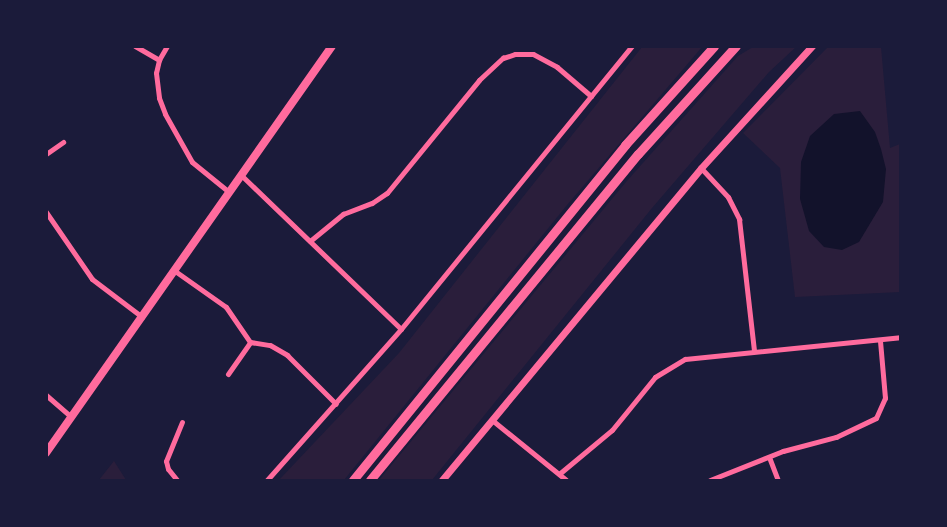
<!DOCTYPE html>
<html>
<head>
<meta charset="utf-8">
<style>
	body { margin:0 }
	#map { position:relative; width:947px; height:527px; overflow:hidden; background:#1b1b3a; font-family:"Asap Condensed",sans-serif }
	div>[style] { position:absolute }
	.green>* { inset:0; background:#2a1e3b }
	.water>* { inset:0; background:#12122b }
	.minor>* { height:5px; margin:-2.5px; padding:0 2.5px; transform-origin:2.5px; border-radius:2.5px; background:#ff6b9d }
	.tertiary>* { height:7px; margin:-3.5px; padding:0 3.5px; transform-origin:3.5px; border-radius:3.5px; background:#ff6b9d }
	.secondary>* { height:8px; margin:-4px; padding:0 4px; transform-origin:4px; border-radius:4px; background:#ff6b9d }
	.motorway>* { height:9px; margin:-4.5px; padding:0 4.5px; transform-origin:4.5px; border-radius:4.5px; background:#ff6b9d }
	span { translate:-50% -50%; white-space:nowrap; text-align:center; line-height:1.15; -webkit-text-stroke:6px #1b1b3a; paint-order:stroke }
	.frame { position:absolute; inset:0; border:48px solid #1b1b3a; pointer-events:none }
</style>
</head>
<body>
<div id="map">
	<div class="green">
		<div style="clip-path:polygon(642px 47px,702px 47px,567px 205px,344px 480px,279px 480px,399px 353px)"></div>
		<div style="clip-path:polygon(753px 47px,796px 47px,769px 72px,652px 208px,432px 480px,379px 480px,626px 182px,738px 56px)"></div>
		<div style="clip-path:polygon(828px 47px,881px 47px,890px 148px,900px 144px,900px 292px,795px 297px,780px 168px,743px 133px)"></div>
		<div style="clip-path:polygon(114px 461px,126px 480px,99px 480px)"></div>
	</div>
	<div class="water">
		<div style="clip-path:polygon(860px 111px,875px 132px,881px 149px,886px 169px,883px 202px,859px 242px,842px 250px,824px 247px,809px 231px,800px 199px,801px 162px,810px 136px,834px 114px)"></div>
	</div>
	<div class="minor">
		<div style="left:135px;top:46px;width:28px;rotate:30deg"></div>
		<div style="left:167px;top:46px;width:16px;rotate:120deg"></div>
		<div style="left:159px;top:60px;width:13px;rotate:103deg"></div>
		<div style="left:156px;top:73px;width:25px;rotate:83deg"></div>
		<div style="left:159px;top:98px;width:17px;rotate:69deg"></div>
		<div style="left:165px;top:114px;width:55px;rotate:60.6deg"></div>
		<div style="left:192px;top:162px;width:48px;rotate:39deg"></div>
		<div style="left:46px;top:154px;width:21px;rotate:-35deg"></div>
		<div style="left:701px;top:168px;width:40px;rotate:47deg"></div>
		<div style="left:728px;top:197px;width:25px;rotate:63deg"></div>
		<div style="left:739px;top:219px;width:133px;rotate:83.5deg"></div>
		<div style="left:241px;top:175px;width:222px;rotate:43.9deg"></div>
		<div style="left:46px;top:212px;width:81px;rotate:55.5deg"></div>
		<div style="left:92px;top:279px;width:63px;rotate:37.2deg"></div>
		<div style="left:310px;top:241px;width:43px;rotate:-39.3deg"></div>
		<div style="left:343px;top:214px;width:31px;rotate:-21deg"></div>
		<div style="left:372px;top:203px;width:18px;rotate:-34deg"></div>
		<div style="left:387px;top:193px;width:146px;rotate:-50.8deg"></div>
		<div style="left:479px;top:80px;width:33px;rotate:-43deg"></div>
		<div style="left:503px;top:58px;width:13px;rotate:-18deg"></div>
		<div style="left:515px;top:54px;width:18px"></div>
		<div style="left:533px;top:54px;width:27px;rotate:28deg"></div>
		<div style="left:557px;top:67px;width:45px;rotate:40.5deg"></div>
		<div style="left:175px;top:271px;width:62px;rotate:35.2deg"></div>
		<div style="left:226px;top:307px;width:42px;rotate:55.6deg"></div>
		<div style="left:250px;top:342px;width:20px;rotate:9deg"></div>
		<div style="left:270px;top:345px;width:20px;rotate:30deg"></div>
		<div style="left:287px;top:355px;width:69px;rotate:45deg"></div>
		<div style="left:228px;top:374px;width:39px;rotate:-55deg"></div>
		<div style="left:46px;top:395px;width:33px;rotate:41deg"></div>
		<div style="left:492px;top:420px;width:95px;rotate:39deg"></div>
		<div style="left:769px;top:457px;width:25px;rotate:69deg"></div>
		<div style="left:559px;top:474px;width:69px;rotate:-39.7deg"></div>
		<div style="left:612px;top:430px;width:68px;rotate:-50.9deg"></div>
		<div style="left:655px;top:377px;width:35px;rotate:-31deg"></div>
		<div style="left:685px;top:359px;width:216px;rotate:-5.8deg"></div>
		<div style="left:177px;top:480px;width:14px;rotate:-129deg"></div>
		<div style="left:168px;top:469px;width:8px;rotate:-104deg"></div>
		<div style="left:166px;top:461px;width:42px;rotate:-67.7deg"></div>
		<div style="left:267px;top:480px;width:202px;rotate:-48.4deg"></div>
		<div style="left:401px;top:329px;width:365px;rotate:-50.8deg"></div>
		<div style="left:710px;top:480px;width:79px;rotate:-21.7deg"></div>
		<div style="left:783px;top:451px;width:55px;rotate:-14.8deg"></div>
		<div style="left:836px;top:437px;width:44px;rotate:-25.4deg"></div>
		<div style="left:876px;top:418px;width:22px;rotate:-66deg"></div>
		<div style="left:885px;top:398px;width:57px;rotate:-95deg"></div>
	</div>
	<div class="tertiary">
		<div style="left:442px;top:480px;width:405px;rotate:-50.3deg"></div>
		<div style="left:701px;top:168px;width:165px;rotate:-47.7deg"></div>
	</div>
	<div class="secondary">
		<div style="left:46px;top:453px;width:497px;rotate:-54.9deg"></div>
	</div>
	<div class="motorway">
		<div style="left:353px;top:480px;width:432px;rotate:-50.9deg"></div>
		<div style="left:625px;top:145px;width:133px;rotate:-48deg"></div>
		<div style="left:370px;top:480px;width:422px;rotate:-50.6deg"></div>
		<div style="left:638px;top:154px;width:146px;rotate:-47.8deg"></div>
	</div>
	<div class="frame"></div>
</div>
</body>
</html>
